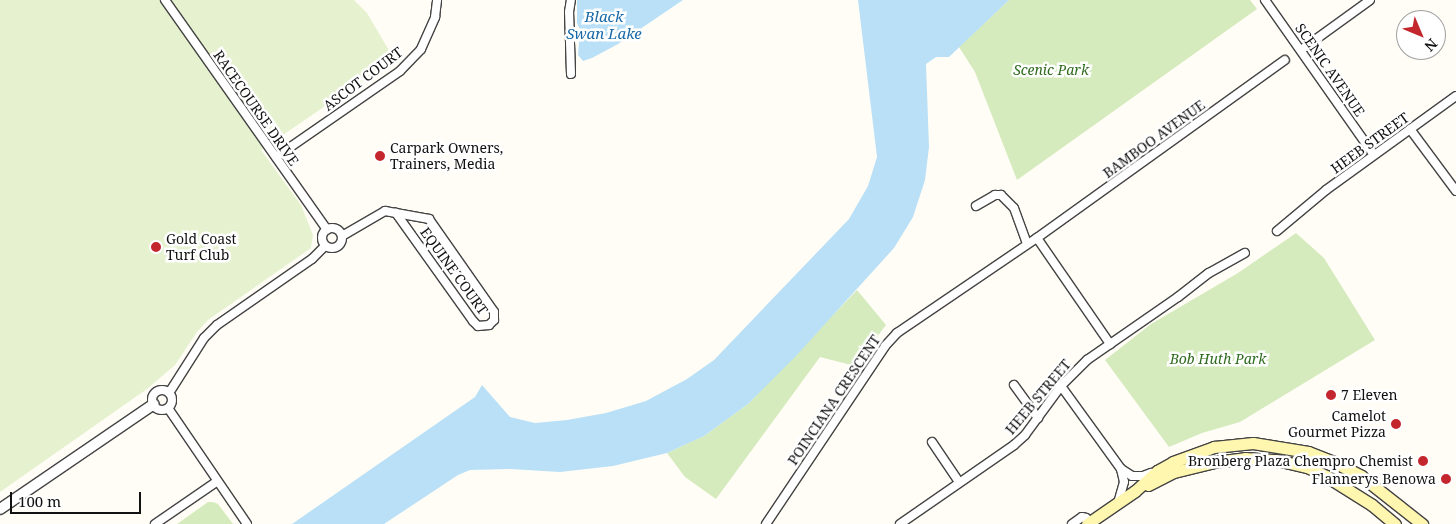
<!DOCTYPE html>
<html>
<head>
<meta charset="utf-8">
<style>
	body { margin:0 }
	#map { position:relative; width:1456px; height:524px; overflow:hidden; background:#fffdf5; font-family:"Noto Serif",serif }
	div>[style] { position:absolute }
	.green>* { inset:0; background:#d5ebbd }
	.pitch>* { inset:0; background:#e6f2cf }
	.water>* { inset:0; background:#b9e0f7 }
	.roads { filter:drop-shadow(1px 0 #444) drop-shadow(-1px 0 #444) drop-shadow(0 1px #444) drop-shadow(0 -1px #444) }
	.minor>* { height:8px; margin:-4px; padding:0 4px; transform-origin:4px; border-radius:4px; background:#fff }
	.minor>.ring { margin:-4px; padding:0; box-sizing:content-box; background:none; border:8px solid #fff; border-radius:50% }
	.tertiary>* { height:10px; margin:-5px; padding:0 5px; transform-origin:5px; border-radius:5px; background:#fff }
	.secondary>* { height:11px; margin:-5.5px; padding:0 5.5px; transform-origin:5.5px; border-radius:5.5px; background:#fff6b0 }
	.dots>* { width:14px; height:14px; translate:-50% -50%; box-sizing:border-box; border:2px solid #fff; border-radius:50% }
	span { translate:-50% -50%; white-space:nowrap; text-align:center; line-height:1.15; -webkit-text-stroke:5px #fff; paint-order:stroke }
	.park-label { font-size:14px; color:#2f6b1f; font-style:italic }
	.street-label { font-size:14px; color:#111 }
	.poi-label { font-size:14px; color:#111 }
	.left { translate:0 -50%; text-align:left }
	.right { translate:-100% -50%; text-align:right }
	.water-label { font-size:15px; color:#1768a6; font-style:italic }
	.north { position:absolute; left:1396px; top:10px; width:50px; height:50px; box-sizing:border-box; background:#fff; border:1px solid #a0a0a0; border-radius:50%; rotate:135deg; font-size:14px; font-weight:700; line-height:20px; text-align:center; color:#111 }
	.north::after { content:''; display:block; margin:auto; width:18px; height:22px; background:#c4262e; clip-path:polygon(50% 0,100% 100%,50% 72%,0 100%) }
	.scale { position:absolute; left:10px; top:492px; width:131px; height:22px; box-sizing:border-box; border:2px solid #111; border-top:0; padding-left:6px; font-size:15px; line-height:18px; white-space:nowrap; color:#111; -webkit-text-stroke:4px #fff; paint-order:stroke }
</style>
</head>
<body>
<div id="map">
	<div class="green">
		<div style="clip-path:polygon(1009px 0,1250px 0,1257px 9px,1017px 180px,975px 72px,959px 47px)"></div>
		<div style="clip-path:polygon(1296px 233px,1324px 258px,1375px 340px,1240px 422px,1202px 433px,1169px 447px,1105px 360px,1151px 324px,1238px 273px)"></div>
		<div style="clip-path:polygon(857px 290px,886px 325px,855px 366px,820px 357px,716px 499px,685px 477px,667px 453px,704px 436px,748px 404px)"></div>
		<div style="clip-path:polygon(208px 502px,213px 502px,218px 504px,233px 524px,177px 524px)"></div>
	</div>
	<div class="pitch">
		<div style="clip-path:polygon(0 0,354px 0,367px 13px,394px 59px,261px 150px,301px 205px,313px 235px,311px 248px,208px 320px,197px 332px,175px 365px,147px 389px,0 492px)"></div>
	</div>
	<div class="water">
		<div style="clip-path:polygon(577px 0,683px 0,618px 44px,592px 58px,583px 61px,578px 55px,580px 30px,577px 23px)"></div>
		<div style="clip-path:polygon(858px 0,1009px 0,949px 57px,936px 57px,926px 64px,929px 147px,925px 180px,913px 217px,894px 248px,796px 356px,748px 404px,704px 436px,667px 453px,613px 466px,560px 472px,510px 469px,470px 470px,458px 475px,384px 524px,292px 524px,475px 397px,482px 385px,510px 417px,535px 423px,567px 420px,606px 413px,646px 401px,687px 379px,714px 360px,849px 219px,868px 186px,877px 157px)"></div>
	</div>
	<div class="roads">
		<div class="minor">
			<div style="left:165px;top:0;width:281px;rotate:54.8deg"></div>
			<div style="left:1265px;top:0;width:189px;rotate:54.9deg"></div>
			<div style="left:1301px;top:50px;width:85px;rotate:-35.9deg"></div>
			<div style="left:571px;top:74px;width:62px;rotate:-91.8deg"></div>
			<div style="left:569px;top:12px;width:12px;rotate:-81deg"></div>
			<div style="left:1410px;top:129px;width:77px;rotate:53.4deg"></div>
			<div style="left:276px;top:157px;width:151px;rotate:-34.7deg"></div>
			<div style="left:400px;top:71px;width:30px;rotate:-46deg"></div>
			<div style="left:421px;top:49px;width:35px;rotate:-66deg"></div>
			<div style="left:435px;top:17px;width:17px;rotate:-83deg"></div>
			<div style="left:976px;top:206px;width:22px;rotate:-30deg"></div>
			<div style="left:995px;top:195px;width:6px"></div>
			<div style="left:1001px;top:195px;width:18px;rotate:45deg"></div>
			<div style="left:1014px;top:208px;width:38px;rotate:70deg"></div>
			<div class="ring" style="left:322px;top:228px;width:12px;height:12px"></div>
			<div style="left:1277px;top:231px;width:64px;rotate:-39.9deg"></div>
			<div style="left:1326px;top:190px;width:160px;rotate:-35.9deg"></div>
			<div style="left:342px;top:236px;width:50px;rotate:-30.2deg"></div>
			<div style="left:385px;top:211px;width:45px;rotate:10.3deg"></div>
			<div style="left:429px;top:219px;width:113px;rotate:55deg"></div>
			<div style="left:494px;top:312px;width:8px;rotate:90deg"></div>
			<div style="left:494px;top:320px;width:7px;rotate:135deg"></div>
			<div style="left:489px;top:325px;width:11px;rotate:175deg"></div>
			<div style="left:478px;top:326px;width:7px;rotate:-135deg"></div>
			<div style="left:473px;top:321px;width:133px;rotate:-125.5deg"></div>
			<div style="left:1037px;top:238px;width:129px;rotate:55.4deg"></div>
			<div style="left:1014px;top:385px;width:41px;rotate:54deg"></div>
			<div style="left:1061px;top:386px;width:102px;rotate:54.1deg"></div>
			<div style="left:1121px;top:469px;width:13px;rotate:77deg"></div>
			<div style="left:1124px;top:482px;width:22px;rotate:106deg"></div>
			<div class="ring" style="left:152px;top:390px;width:12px;height:12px"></div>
			<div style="left:169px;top:393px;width:65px;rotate:-57.5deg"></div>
			<div style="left:204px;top:338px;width:18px;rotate:-45deg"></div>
			<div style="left:217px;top:325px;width:116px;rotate:-34.8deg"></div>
			<div style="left:312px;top:259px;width:18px;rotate:-45deg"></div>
			<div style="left:168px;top:408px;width:140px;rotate:55.7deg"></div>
			<div style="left:932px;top:442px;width:48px;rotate:56deg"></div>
			<div style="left:1121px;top:469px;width:13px;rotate:32deg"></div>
			<div style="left:1132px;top:476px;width:11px"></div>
			<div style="left:1143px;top:476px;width:9px;rotate:-21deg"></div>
			<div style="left:155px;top:524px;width:74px;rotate:-34.5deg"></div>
			<div style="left:766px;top:524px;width:214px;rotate:-56.2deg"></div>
			<div style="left:885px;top:346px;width:18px;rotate:-47deg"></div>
			<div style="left:897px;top:333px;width:169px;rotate:-34.2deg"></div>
			<div style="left:1037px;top:238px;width:305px;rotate:-35.7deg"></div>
			<div style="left:900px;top:524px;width:139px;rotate:-34.7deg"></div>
			<div style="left:1014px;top:445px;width:15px;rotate:-42deg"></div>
			<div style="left:1025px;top:435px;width:61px;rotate:-53.7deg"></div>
			<div style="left:1061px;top:386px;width:37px;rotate:-45deg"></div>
			<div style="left:1087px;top:360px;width:111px;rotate:-34.7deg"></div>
			<div style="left:1178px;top:297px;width:39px;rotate:-38deg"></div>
			<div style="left:1209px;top:273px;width:41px;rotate:-29.1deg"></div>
			<div style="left:1072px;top:524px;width:12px;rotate:-35deg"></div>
			<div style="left:1082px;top:517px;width:4px;rotate:14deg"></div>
			<div style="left:1086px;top:518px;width:5px;rotate:53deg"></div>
		</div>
		<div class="tertiary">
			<div style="left:0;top:509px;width:186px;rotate:-34.3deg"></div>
		</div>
		<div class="secondary">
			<div style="left:1148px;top:485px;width:29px;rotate:-27deg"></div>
			<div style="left:1174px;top:472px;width:41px;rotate:-14deg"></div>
			<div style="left:1214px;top:462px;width:31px;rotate:-7deg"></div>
			<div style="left:1245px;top:458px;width:31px;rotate:4deg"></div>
			<div style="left:1276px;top:460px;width:32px;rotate:13deg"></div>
			<div style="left:1307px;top:467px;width:21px;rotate:25deg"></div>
			<div style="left:1326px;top:476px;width:54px;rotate:32.2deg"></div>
			<div style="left:1372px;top:505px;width:30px;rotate:40deg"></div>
			<div style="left:1087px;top:524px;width:58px;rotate:-34.5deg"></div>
			<div style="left:1135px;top:491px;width:30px;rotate:-42deg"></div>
			<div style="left:1157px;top:471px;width:18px;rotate:-29deg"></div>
			<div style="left:1173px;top:462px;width:44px;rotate:-20.1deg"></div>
			<div style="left:1214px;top:447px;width:39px;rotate:-6deg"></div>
			<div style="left:1253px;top:443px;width:56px;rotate:9.3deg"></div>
			<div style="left:1308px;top:452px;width:26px;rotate:21deg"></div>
			<div style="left:1332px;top:461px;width:33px;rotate:27deg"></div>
			<div style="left:1361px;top:476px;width:78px;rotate:38.2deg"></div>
		</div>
	</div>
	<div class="dots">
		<div style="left:380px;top:156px;background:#c4262e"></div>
		<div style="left:156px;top:247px;background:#c4262e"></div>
		<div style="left:1331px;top:395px;background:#c4262e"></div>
		<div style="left:1396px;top:424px;background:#c4262e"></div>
		<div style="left:1423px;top:461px;background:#c4262e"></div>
		<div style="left:1446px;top:479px;background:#c4262e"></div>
	</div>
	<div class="park-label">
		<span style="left:1051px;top:70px">Scenic Park</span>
		<span style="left:1218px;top:359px">Bob Huth Park</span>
	</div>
	<div class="street-label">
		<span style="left:1330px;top:70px;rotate:55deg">SCENIC AVENUE</span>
		<span style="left:363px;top:79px;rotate:-37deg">ASCOT COURT</span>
		<span style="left:256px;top:108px;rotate:55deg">RACECOURSE DRIVE</span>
		<span style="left:1154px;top:139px;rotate:-36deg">BAMBOO AVENUE</span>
		<span style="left:1370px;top:143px;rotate:-36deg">HEEB STREET</span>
		<span style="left:454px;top:271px;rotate:54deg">EQUINE COURT</span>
		<span style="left:1038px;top:397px;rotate:-50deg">HEEB STREET</span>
		<span style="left:834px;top:400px;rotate:-56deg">POINCIANA CRESCENT</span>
	</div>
	<div class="poi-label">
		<span class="left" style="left:390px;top:156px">Carpark Owners,<br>Trainers, Media</span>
		<span class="left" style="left:166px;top:247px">Gold Coast<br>Turf Club</span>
		<span class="left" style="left:1341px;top:395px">7 Eleven</span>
		<span class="right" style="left:1386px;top:424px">Camelot<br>Gourmet Pizza</span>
		<span class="right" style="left:1413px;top:461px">Bronberg Plaza Chempro Chemist</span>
		<span class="right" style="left:1436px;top:479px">Flannerys Benowa</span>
	</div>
	<div class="water-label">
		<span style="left:604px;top:25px">Black<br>Swan Lake</span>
	</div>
	<div class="north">N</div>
	<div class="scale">100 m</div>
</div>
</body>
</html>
